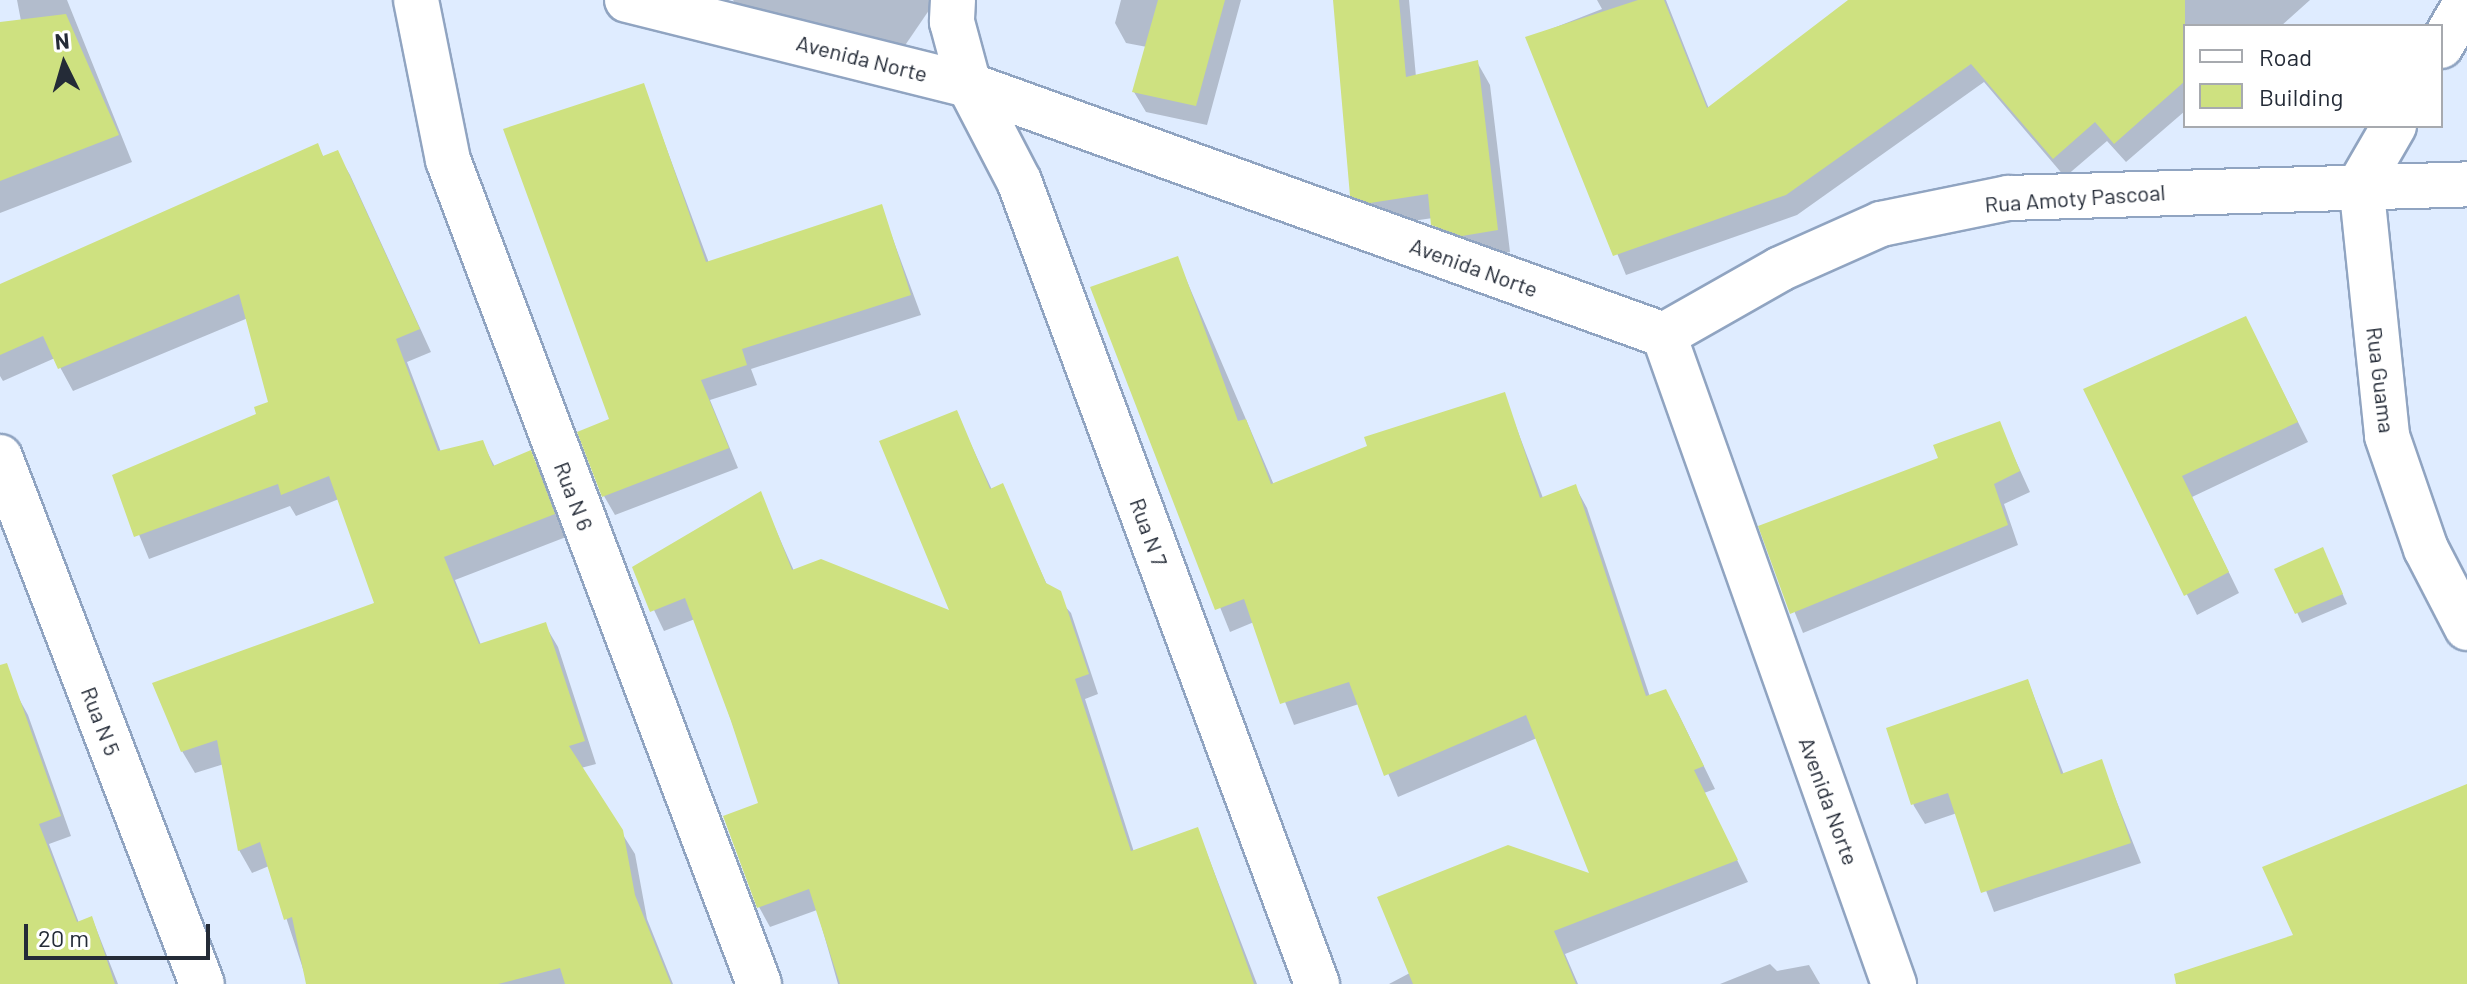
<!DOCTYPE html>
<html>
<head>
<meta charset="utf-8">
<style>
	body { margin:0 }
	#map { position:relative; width:2467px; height:984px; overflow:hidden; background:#dfecff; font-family:Barlow,sans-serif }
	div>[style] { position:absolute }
	.shadow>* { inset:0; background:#0003 }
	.building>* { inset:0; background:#cee180 }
	.roads { filter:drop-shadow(2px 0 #90a4c1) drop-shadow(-2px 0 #90a4c1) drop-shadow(0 2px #90a4c1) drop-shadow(0 -2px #90a4c1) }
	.minor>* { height:44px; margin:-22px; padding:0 22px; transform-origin:22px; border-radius:22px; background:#fff }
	span { translate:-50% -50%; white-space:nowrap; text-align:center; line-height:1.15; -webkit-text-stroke:7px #fff; paint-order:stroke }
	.street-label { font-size:22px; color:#242b37 }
	.legend { position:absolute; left:2183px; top:24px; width:260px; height:104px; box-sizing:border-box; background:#fff; border:2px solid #a7aaaf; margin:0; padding:10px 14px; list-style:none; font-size:24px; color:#242b37 }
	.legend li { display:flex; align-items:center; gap:16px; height:40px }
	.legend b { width:40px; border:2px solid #a7aaaf }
	.north { position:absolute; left:24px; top:24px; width:80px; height:80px; -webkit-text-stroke:6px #fff; paint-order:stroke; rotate:355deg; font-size:22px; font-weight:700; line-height:32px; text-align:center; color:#242b37 }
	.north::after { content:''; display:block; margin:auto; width:28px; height:36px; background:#242b37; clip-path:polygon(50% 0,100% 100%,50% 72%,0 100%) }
	.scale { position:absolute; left:24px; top:924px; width:186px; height:36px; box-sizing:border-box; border:4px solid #242b37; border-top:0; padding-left:10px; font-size:24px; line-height:28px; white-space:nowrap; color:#242b37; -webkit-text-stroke:6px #fff; paint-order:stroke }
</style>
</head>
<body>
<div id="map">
	<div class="shadow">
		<div style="clip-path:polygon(17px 0,67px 0,132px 162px,0 213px,0 24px,21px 21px)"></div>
		<div style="clip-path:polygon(733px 0,936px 0,893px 63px,748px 27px)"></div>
		<div style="clip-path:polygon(1121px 0,1241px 0,1207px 125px,1146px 112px,1134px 92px,1147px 47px,1126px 43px,1115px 23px)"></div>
		<div style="clip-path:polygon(1335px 0,1409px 0,1416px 77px,1477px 62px,1490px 85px,1510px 252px,1476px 258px,1447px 247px,1433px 218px,1384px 225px,1366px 218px,1352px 195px)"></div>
		<div style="clip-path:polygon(1597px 0,1666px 0,1709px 109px,1857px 0,2310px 0,2281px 26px,2185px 26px,2185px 111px,2126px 162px,2107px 141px,2065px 177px,1984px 82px,1797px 215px,1626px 275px,1528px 38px,1602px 9px)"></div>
		<div style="clip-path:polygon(643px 85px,709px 263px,881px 207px,921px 315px,751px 369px,757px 385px,710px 400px,738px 468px,615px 515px,604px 496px)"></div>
		<div style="clip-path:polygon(317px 145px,324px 158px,337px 153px,350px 175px,431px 352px,407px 362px,441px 452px,482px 442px,495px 467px,530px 453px,543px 475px,566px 537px,455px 580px,481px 645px,545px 625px,558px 647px,596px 764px,581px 768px,635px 854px,647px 919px,673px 984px,308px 984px,269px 866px,252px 873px,239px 850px,224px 764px,195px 773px,182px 751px,377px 604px,339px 499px,296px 516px,290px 506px,149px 559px,115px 476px,259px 415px,271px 403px,248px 318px,73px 391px,55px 358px,3px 381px,0 376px,0 286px)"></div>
		<div style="clip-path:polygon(1177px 258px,1274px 485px,1504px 395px,1543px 498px,1575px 486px,1587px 508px,1650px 697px,1665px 691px,1678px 713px,1715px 789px,1704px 793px,1748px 882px,1565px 954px,1578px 984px,1389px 984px,1593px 876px,1537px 738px,1398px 797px,1359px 704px,1294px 725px,1254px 622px,1230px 632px,1092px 289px)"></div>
		<div style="clip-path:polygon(2256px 338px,2308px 442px,2192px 497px,2239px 593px,2197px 615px,2086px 390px)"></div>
		<div style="clip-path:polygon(956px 412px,992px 490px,1002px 486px,1048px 587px,1071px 613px,1098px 694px,1085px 699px,1134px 852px,1198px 830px,1257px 984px,838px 984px,817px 910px,770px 927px,759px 907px,761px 804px,695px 619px,664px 631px,634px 568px,760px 494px,794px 571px,952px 614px)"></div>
		<div style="clip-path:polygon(1999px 424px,2030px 492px,2004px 504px,2018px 545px,1803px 633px,1761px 528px,1940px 460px)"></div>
		<div style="clip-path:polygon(2327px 559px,2347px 604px,2302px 623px,2277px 570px)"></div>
		<div style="clip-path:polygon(2028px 681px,2064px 775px,2101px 762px,2141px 863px,1994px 912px,1957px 813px,1925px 824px,1914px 806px,1957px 788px,1914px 806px,1888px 729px)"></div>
		<div style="clip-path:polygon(0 692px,17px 695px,28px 715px,71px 836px,49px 844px,79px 923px,92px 918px,118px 984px,0 984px)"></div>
		<div style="clip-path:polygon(1770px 964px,1777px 971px,1809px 965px,1820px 984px,1720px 984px)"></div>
	</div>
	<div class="building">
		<div style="clip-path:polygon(1158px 0,1225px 0,1196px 106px,1132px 92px)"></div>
		<div style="clip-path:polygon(1333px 0,1399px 0,1406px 77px,1478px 60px,1498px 230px,1462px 236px,1431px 225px,1428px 194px,1370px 203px,1350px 196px)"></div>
		<div style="clip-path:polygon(1638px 0,1664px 0,1707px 108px,1848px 0,2185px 0,2185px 81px,2114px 144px,2095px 122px,2053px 159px,1971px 64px,1786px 195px,1613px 256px,1525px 37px)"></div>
		<div style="clip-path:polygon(66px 14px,119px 135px,0 181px,0 22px)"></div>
		<div style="clip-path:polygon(644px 83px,706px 262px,882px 204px,911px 295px,742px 349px,747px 365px,701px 380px,729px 448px,602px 497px,577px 432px,609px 419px,503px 129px)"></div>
		<div style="clip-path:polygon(318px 143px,323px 156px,338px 150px,420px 329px,396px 339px,438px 451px,483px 440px,493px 466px,531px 450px,555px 514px,444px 557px,479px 644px,546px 622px,585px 741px,569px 746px,623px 830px,635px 895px,671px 984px,565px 984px,560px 968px,498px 984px,306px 984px,292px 917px,284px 920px,260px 842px,238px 851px,217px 740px,181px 752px,152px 683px,374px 603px,329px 476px,281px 495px,278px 484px,134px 537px,112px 475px,256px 414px,254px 407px,268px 402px,239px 294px,58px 369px,43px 336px,0 355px,0 284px)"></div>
		<div style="clip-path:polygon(1178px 256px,1238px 421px,1246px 419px,1271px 484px,1367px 446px,1364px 437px,1505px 392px,1540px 498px,1576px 484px,1646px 696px,1666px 689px,1704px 766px,1694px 770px,1738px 860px,1554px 931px,1576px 984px,1413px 984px,1377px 897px,1508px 845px,1589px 873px,1526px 715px,1384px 776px,1349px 682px,1280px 704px,1244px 599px,1215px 610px,1090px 287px)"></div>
		<div style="clip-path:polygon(2246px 316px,2298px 422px,2182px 476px,2229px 572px,2184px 596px,2083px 389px)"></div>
		<div style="clip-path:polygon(957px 410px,990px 489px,1003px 483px,1046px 583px,1061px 591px,1089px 674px,1075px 679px,1131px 851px,1198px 827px,1254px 984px,840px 984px,809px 889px,757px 908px,723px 816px,758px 803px,731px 721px,685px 598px,650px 612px,632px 567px,761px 491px,792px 570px,821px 559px,949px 610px,879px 441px)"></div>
		<div style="clip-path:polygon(2000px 421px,2020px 471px,1994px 484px,2008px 525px,1790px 614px,1758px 526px,1938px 458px,1933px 445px)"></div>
		<div style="clip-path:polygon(2323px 547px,2343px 594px,2295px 614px,2274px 569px)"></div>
		<div style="clip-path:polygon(7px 663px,61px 816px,39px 824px,77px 922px,92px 916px,115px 984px,0 984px,0 665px)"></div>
		<div style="clip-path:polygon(2028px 679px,2061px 774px,2102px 759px,2131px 843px,1981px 893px,1948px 793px,1911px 805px,1886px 728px)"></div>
		<div style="clip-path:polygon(2467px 784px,2467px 984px,2176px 984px,2174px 974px,2293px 935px,2262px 867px)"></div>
	</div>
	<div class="roads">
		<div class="minor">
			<div style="left:416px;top:0;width:163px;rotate:78.7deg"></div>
			<div style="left:448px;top:160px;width:881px;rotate:69.32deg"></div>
			<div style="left:627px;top:0;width:352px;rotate:14deg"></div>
			<div style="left:969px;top:85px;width:739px;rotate:19.78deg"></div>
			<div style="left:1664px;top:335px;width:689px;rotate:70.49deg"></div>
			<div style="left:953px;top:0;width:22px;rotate:93deg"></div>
			<div style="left:952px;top:22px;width:65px;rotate:74.9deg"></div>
			<div style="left:969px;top:85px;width:108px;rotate:62.5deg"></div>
			<div style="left:1019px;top:181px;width:857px;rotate:69.64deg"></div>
			<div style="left:2441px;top:46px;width:52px;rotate:-60deg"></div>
			<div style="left:2394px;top:126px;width:66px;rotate:120.1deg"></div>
			<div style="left:2361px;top:183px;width:254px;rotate:84.1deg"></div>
			<div style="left:2387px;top:436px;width:120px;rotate:71deg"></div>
			<div style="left:2426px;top:549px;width:89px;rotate:62.6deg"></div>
			<div style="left:1664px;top:335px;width:133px;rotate:-29.6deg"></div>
			<div style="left:1780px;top:269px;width:111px;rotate:-24deg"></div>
			<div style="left:1881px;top:224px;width:130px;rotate:-11.6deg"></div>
			<div style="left:2008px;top:198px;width:459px;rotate:-1.7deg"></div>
			<div style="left:0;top:457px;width:564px;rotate:69.03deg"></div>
		</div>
	</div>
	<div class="street-label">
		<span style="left:862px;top:58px;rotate:14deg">Avenida Norte</span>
		<span style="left:2075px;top:198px;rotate:-4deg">Rua Amoty Pascoal</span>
		<span style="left:1474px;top:267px;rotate:20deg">Avenida Norte</span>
		<span style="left:2381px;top:380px;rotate:83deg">Rua Guama</span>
		<span style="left:574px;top:496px;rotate:69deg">Rua N 6</span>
		<span style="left:1149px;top:532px;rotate:70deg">Rua N 7</span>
		<span style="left:101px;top:721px;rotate:69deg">Rua N 5</span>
		<span style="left:1829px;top:801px;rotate:70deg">Avenida Norte</span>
	</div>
	<ul class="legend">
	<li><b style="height:10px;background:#fff"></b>Road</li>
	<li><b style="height:22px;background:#cee180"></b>Building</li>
	</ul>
	<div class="north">N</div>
	<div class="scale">20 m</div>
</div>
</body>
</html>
